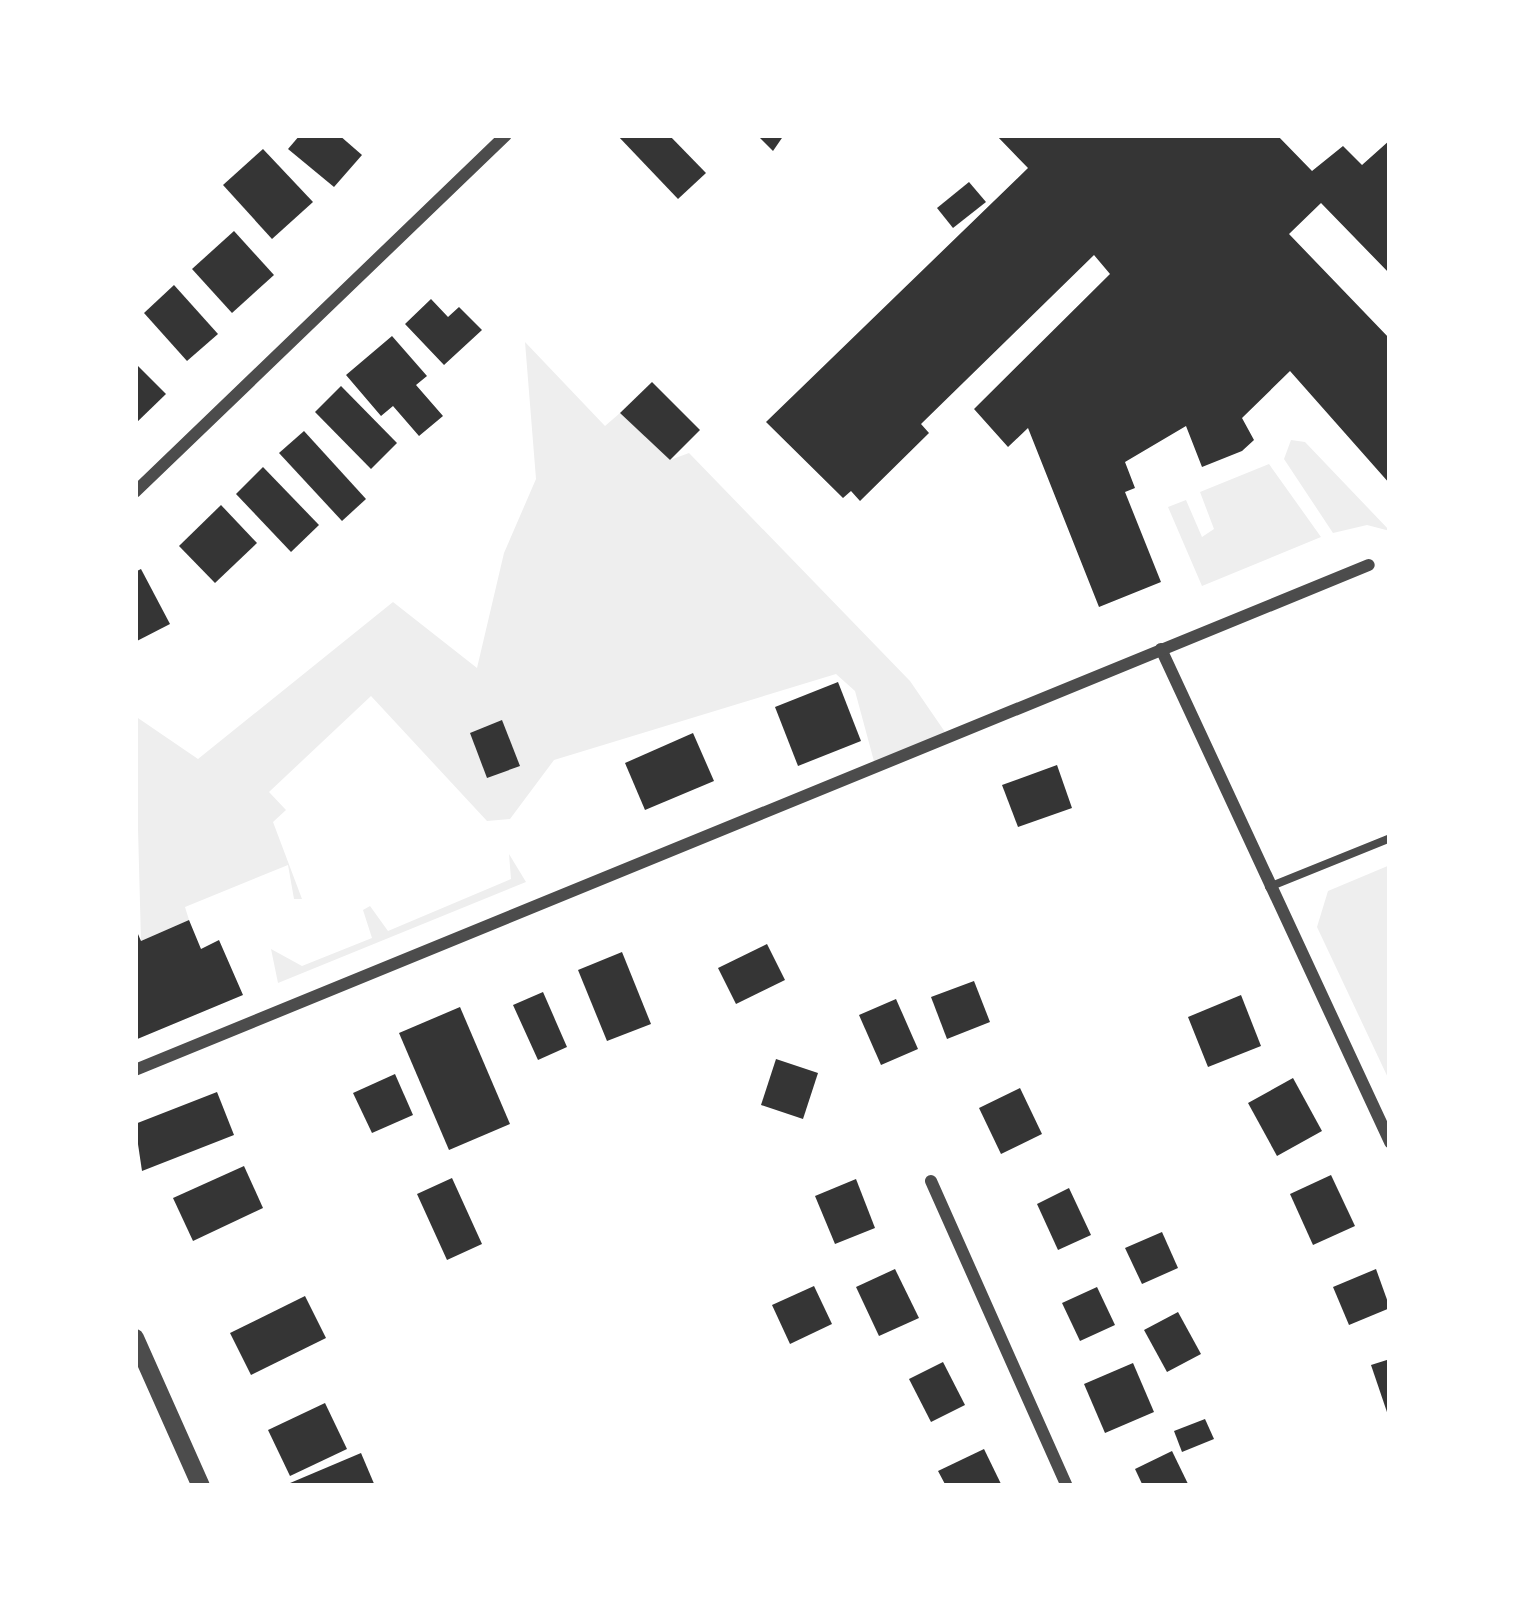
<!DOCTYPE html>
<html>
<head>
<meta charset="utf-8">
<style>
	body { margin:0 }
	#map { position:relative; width:1525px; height:1621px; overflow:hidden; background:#fff; font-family:Mulish,sans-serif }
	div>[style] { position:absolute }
	.green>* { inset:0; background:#eee }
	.building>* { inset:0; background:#353535 }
	.service>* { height:8px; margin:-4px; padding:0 4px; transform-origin:4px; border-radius:4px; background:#4c4c4c }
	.minor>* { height:12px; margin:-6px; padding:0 6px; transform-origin:6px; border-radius:6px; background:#4c4c4c }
	.tertiary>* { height:18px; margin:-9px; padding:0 9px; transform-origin:9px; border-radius:9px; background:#4c4c4c }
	span { translate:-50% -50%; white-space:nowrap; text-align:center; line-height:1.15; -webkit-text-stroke:12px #fff; paint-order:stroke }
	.frame { position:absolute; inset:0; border:138px solid #fff; pointer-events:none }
</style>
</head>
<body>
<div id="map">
	<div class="green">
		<div style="clip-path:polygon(525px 342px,605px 426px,620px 413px,670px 460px,689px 453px,910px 681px,945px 732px,875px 765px,855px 691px,836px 674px,554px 760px,510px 819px,487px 821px,371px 696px,269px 792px,286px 810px,273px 822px,302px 899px,294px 899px,288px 865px,185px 907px,189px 920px,141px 941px,135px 716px,198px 759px,393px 602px,477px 668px,504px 553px,536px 479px)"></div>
		<div style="clip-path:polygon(1291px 440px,1305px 442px,1390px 531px,1367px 525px,1333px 533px,1284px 459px)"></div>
		<div style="clip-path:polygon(1269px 464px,1321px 537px,1202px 586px,1168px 507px,1186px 500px,1202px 537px,1214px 529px,1200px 492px)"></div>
		<div style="clip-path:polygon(509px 854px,526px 882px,278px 983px,271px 949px,302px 966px,372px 938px,363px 910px,370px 906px,388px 931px,511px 879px)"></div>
		<div style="clip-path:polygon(1390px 865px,1390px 1082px,1317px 927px,1328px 891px)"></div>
	</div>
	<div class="building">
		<div style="clip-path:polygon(300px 135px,339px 135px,362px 155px,334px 187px,288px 149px)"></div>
		<div style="clip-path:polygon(617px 135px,669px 135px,706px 173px,678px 199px)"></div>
		<div style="clip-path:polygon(757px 135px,784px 135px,773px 151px)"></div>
		<div style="clip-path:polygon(996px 135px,1277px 135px,1312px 171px,1343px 146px,1362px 165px,1390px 140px,1390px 274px,1321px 203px,1289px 234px,1390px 339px,1390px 484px,1290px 371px,1242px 418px,1254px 440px,1242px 451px,1202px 467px,1186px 426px,1125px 462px,1135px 488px,1125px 492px,1161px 582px,1099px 607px,1028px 428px,1008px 447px,974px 409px,1110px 274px,1094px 255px,921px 424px,929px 433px,860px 501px,851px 491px,843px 498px,766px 422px,1028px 168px)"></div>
		<div style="clip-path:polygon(263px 149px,313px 202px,272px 239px,223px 185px)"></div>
		<div style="clip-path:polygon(969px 182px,986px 202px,953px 228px,937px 208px)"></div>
		<div style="clip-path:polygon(234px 231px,274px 275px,232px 313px,192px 269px)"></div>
		<div style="clip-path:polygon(174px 285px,218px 334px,187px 361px,144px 313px)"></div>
		<div style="clip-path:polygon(431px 299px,448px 317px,459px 307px,482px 330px,444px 365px,405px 324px)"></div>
		<div style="clip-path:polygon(392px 336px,427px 376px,416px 385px,443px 416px,419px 436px,393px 406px,381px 416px,346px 375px)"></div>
		<div style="clip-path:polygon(135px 363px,166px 394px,135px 424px)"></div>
		<div style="clip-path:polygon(652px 382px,700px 430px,670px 460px,620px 413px)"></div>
		<div style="clip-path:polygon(341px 386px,397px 443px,371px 469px,315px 412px)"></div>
		<div style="clip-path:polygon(304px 431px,366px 499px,342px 521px,279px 453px)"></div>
		<div style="clip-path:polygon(263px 467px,319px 525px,291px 552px,236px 494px)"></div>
		<div style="clip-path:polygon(221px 505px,257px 543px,215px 583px,179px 546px)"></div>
		<div style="clip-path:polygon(141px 569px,170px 624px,135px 642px,135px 572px)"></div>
		<div style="clip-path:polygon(838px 682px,861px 741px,798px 766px,775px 707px)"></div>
		<div style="clip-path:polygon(502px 720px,520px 766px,487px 778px,470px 733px)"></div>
		<div style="clip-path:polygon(693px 733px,714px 781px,645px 810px,625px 763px)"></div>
		<div style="clip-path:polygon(1057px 765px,1072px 808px,1018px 827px,1002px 785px)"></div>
		<div style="clip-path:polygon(189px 920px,201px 949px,219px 940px,243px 995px,135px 1040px,135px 927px,141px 941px)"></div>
		<div style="clip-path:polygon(767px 944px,785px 980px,736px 1004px,718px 968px)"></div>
		<div style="clip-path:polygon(622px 952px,651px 1024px,607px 1041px,578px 970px)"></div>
		<div style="clip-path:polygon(974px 981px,990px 1022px,947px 1039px,931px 997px)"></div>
		<div style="clip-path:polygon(543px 992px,567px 1047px,538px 1060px,513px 1005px)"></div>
		<div style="clip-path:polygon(1241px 995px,1261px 1046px,1208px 1067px,1188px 1017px)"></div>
		<div style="clip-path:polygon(896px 999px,918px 1049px,881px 1065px,859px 1015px)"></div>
		<div style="clip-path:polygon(460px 1007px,510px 1124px,449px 1150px,399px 1033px)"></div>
		<div style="clip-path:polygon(776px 1059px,818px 1073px,803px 1119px,761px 1105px)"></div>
		<div style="clip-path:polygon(395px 1074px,413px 1115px,372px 1133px,353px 1093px)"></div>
		<div style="clip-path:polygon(1293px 1078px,1322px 1131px,1277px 1156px,1248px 1103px)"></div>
		<div style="clip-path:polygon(1020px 1088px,1042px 1134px,1001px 1154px,979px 1108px)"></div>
		<div style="clip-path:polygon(217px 1092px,234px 1135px,142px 1171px,135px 1124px)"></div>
		<div style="clip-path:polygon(244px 1166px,263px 1208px,193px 1241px,173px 1198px)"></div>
		<div style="clip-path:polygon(1331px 1175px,1355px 1226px,1313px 1245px,1290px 1194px)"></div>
		<div style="clip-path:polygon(452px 1178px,482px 1244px,447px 1260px,417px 1194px)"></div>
		<div style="clip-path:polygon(856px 1179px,875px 1228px,835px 1244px,815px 1196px)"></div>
		<div style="clip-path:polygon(1069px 1188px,1091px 1235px,1058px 1250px,1037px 1204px)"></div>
		<div style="clip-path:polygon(1162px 1232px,1178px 1268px,1142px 1284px,1125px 1248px)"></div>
		<div style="clip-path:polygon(895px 1269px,919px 1318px,879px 1336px,856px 1287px)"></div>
		<div style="clip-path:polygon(1376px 1269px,1390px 1308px,1349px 1325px,1333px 1287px)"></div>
		<div style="clip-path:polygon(814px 1286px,832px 1324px,790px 1344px,772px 1305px)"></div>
		<div style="clip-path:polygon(1097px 1287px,1115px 1325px,1080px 1341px,1062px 1303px)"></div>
		<div style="clip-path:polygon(305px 1296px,326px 1338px,251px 1375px,230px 1333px)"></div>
		<div style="clip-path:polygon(1178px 1312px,1201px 1354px,1167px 1372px,1144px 1330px)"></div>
		<div style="clip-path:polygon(1390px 1359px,1390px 1418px,1389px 1418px,1371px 1365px)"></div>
		<div style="clip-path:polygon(943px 1362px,965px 1405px,931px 1422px,909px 1379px)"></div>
		<div style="clip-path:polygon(1133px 1363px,1154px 1412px,1105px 1433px,1084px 1384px)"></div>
		<div style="clip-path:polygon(325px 1403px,347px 1449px,290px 1476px,268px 1430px)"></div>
		<div style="clip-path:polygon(1205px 1419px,1214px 1439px,1182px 1452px,1174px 1431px)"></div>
		<div style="clip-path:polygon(984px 1449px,1002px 1486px,946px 1486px,938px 1471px)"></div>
		<div style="clip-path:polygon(1172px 1451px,1189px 1486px,1143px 1486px,1135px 1469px)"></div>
		<div style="clip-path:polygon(361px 1453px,375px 1486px,283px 1486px)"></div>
	</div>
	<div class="service">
		<div style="left:1269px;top:887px;width:131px;rotate:-22deg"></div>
	</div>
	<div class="minor">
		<div style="left:135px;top:492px;width:515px;rotate:-43.9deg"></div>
		<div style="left:1161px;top:649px;width:544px;rotate:65.08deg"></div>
		<div style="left:135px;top:1070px;width:1333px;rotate:-22.26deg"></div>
		<div style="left:931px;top:1181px;width:334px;rotate:66deg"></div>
	</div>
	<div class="tertiary">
		<div style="left:135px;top:1338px;width:162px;rotate:66deg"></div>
	</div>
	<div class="frame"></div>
</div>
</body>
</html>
